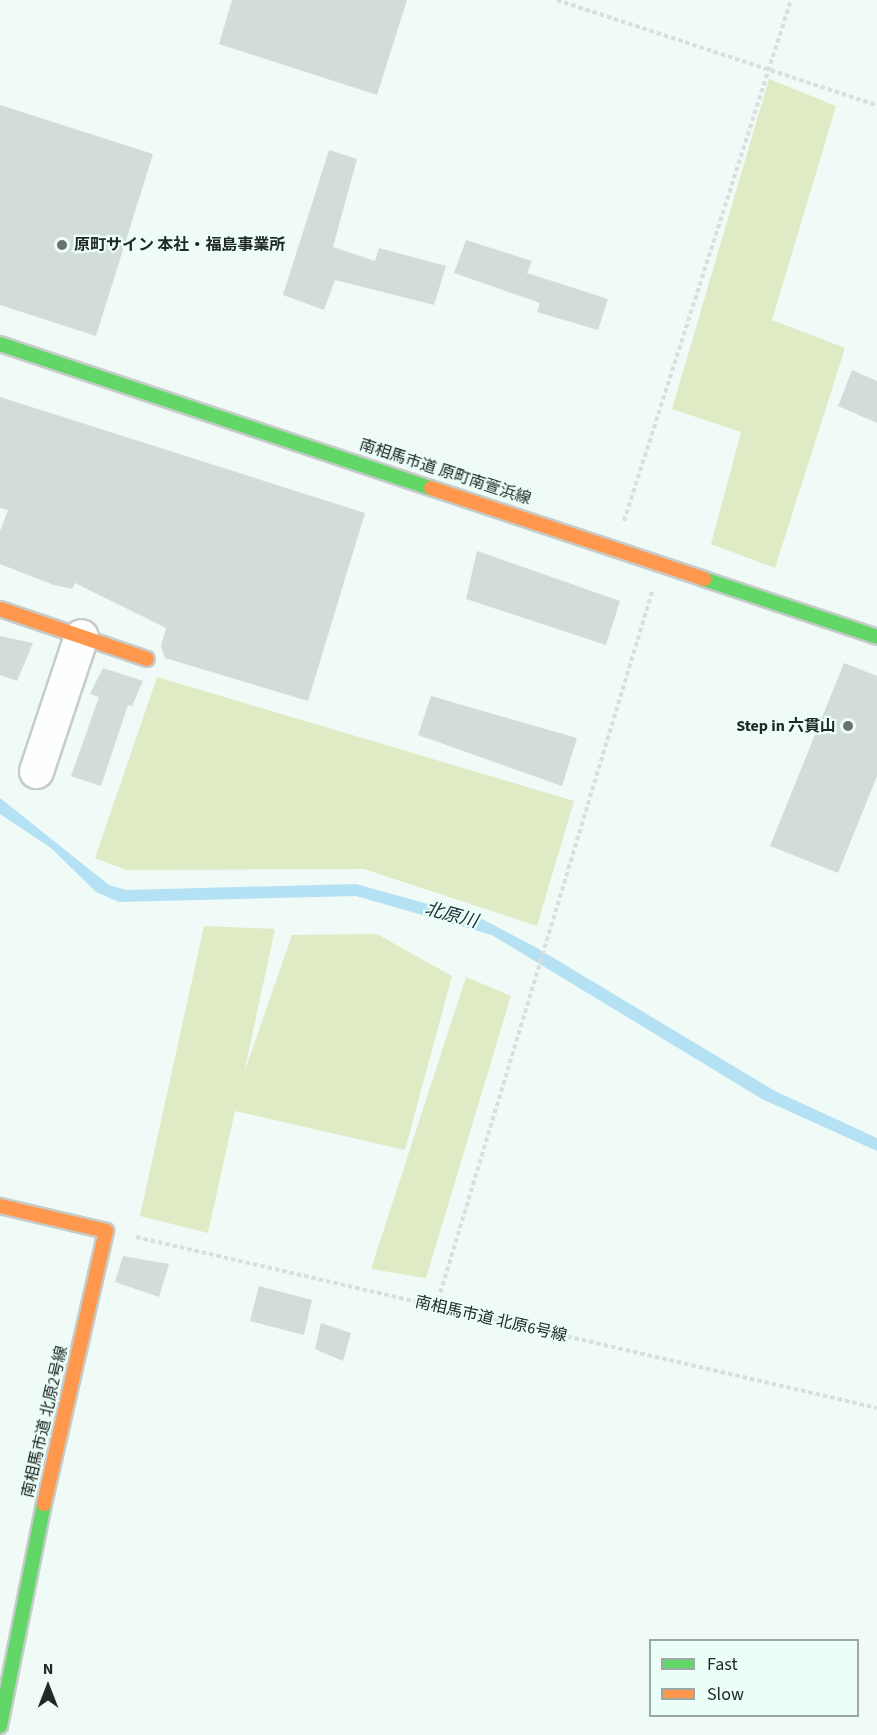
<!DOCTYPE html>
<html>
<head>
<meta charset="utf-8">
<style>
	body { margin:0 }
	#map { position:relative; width:877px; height:1735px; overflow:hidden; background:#f0faf7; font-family:"Source Sans 3","Noto Sans JP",sans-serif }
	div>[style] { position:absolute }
	.green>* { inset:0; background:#dfebc5 }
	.water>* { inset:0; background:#b4e1f4 }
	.building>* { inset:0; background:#d3dcda }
	.path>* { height:4px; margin-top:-2px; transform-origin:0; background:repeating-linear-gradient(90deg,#dbdedd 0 4.5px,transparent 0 7.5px) }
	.roads { filter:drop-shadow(2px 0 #c5ccca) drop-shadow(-2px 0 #c5ccca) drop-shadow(0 2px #c5ccca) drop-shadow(0 -2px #c5ccca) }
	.street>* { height:33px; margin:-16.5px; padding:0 16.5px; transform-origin:16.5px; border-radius:16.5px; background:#fdfefe }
	.fast>* { height:14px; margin:-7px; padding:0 7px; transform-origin:7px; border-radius:7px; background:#63d668 }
	.slow>* { height:14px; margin:-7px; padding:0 7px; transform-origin:7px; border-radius:7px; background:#ff974d }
	.dots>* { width:16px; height:16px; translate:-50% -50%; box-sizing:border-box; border:3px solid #ecfef8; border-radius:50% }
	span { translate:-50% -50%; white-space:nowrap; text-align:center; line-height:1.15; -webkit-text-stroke:4.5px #ecfef8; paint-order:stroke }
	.poi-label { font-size:16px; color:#222927; font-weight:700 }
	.left { translate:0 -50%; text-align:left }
	.right { translate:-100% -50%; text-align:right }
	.street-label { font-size:16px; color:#222927 }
	.water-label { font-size:18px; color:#1a2d36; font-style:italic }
	.legend { position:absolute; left:649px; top:1639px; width:210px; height:78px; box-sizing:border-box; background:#ecfef8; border:2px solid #9ba9a4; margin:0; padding:8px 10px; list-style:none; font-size:18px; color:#222927 }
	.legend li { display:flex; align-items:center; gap:12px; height:30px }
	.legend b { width:30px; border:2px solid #9ba9a4 }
	.north { position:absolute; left:18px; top:1657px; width:60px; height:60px; -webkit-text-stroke:4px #ecfef8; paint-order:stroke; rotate:0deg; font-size:16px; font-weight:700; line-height:24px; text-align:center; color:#222927 }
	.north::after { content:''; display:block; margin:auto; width:21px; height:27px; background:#222927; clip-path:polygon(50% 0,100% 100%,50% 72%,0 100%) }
</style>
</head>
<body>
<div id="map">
	<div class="green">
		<div style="clip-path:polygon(769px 79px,836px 106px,772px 320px,845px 348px,775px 568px,711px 544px,741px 432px,672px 409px)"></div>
		<div style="clip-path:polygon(157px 677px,574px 801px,537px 926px,364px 869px,127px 870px,95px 858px)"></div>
		<div style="clip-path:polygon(204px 926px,275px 929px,244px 1073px,292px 935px,377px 934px,452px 976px,405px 1150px,235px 1111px,208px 1233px,140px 1216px)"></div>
		<div style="clip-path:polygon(466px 977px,511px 996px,426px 1278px,371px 1269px)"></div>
	</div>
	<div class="water">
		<div style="clip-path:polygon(0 798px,109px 885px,126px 890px,356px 884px,482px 919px,537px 948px,775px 1091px,877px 1138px,877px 1151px,762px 1099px,492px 935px,356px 896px,119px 902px,96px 892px,51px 848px,0 814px)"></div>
	</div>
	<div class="building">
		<div style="clip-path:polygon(232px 0,407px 0,377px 95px,219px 44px)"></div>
		<div style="clip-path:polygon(0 105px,153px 154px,96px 336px,0 305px)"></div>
		<div style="clip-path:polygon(329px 150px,357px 159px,333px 247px,375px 261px,379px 248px,446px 266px,434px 305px,335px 280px,324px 310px,283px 295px)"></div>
		<div style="clip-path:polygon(466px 240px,532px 261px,527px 273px,608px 299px,598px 330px,537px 312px,540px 303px,454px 273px)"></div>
		<div style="clip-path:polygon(852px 370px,877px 381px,877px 423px,838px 406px)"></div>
		<div style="clip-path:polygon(0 397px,365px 513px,308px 701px,165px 658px,161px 646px,166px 628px,75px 583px,72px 589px,54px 585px,0 564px,0 531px,8px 510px,0 508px)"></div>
		<div style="clip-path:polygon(477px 551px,620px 601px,606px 645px,466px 599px)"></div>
		<div style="clip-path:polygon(0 636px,33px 643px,17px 681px,0 675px)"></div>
		<div style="clip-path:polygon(844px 663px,877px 676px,877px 776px,838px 873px,770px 846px)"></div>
		<div style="clip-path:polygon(103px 668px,143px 681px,132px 706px,128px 705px,101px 786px,71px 776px,99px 697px,90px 694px)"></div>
		<div style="clip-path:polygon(431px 696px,577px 738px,562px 786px,418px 735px)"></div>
		<div style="clip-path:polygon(123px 1256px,169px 1264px,159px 1297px,115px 1282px)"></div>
		<div style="clip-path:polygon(259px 1286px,312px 1300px,304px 1335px,250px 1321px)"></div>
		<div style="clip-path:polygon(321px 1323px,351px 1333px,343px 1361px,315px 1349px)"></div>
	</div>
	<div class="path">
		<div style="left:557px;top:0;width:337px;rotate:18.2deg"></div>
		<div style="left:624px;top:521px;width:547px;rotate:-72.23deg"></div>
		<div style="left:136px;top:1237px;width:760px;rotate:12.99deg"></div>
		<div style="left:436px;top:1307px;width:747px;rotate:-73.19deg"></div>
	</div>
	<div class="roads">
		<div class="street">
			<div style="left:36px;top:771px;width:142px;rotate:-71.6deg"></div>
		</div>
		<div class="fast">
			<div style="left:0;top:344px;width:454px;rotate:18.5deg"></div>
			<div style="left:704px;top:579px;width:182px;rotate:18.5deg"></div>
			<div style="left:0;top:1726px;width:226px;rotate:-78.8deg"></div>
		</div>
		<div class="slow">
			<div style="left:431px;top:488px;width:288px;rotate:18.4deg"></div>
			<div style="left:0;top:609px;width:155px;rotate:18.8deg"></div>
			<div style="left:0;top:1206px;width:109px;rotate:13.3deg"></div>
			<div style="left:106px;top:1231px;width:280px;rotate:102.8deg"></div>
		</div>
	</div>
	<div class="dots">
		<div style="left:62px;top:245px;background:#6a7270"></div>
		<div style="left:848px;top:726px;background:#6a7270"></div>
	</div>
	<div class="poi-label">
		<span class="left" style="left:74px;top:245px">原町サイン 本社・福島事業所</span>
		<span class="right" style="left:836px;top:726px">Step in 六貫山</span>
	</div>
	<div class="street-label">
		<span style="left:445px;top:472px;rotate:18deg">南相馬市道 原町南萱浜線</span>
		<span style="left:491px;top:1319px;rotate:13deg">南相馬市道 北原6号線</span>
		<span style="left:45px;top:1422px;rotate:-77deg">南相馬市道 北原2号線</span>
	</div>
	<div class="water-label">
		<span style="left:451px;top:916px;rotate:15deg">北原川</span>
	</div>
	<ul class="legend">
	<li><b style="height:8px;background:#63d668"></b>Fast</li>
	<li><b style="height:8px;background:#ff974d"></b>Slow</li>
	</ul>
	<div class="north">N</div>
</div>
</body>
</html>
